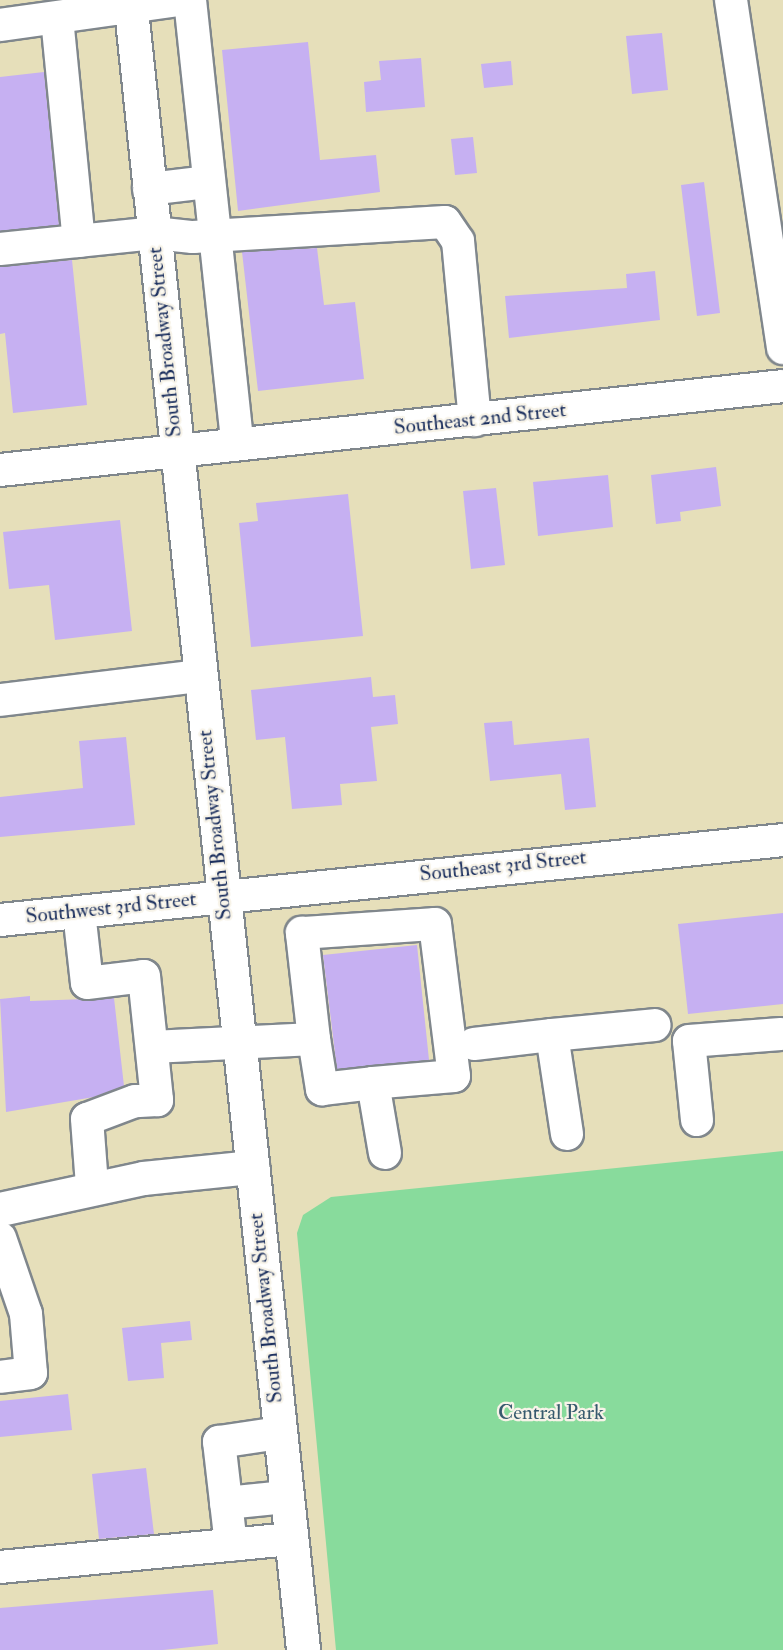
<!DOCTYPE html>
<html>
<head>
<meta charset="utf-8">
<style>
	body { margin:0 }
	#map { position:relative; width:783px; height:1650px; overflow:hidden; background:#e6dfba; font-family:"IM FELL Double Pica",serif }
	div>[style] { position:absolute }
	.green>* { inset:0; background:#88db9c }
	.building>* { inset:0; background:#c6b0f2 }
	.roads { filter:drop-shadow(2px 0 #80878c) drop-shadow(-2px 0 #80878c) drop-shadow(0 2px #80878c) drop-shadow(0 -2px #80878c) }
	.minor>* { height:32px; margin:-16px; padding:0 16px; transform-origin:16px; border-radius:16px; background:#fff }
	.major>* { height:33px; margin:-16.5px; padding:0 16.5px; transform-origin:16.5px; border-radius:16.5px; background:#fff }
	span { translate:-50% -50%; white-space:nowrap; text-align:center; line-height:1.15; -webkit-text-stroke:4.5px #f7f3e8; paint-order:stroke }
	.street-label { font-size:21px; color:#1b2f5e }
	.park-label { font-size:21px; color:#365a6e }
</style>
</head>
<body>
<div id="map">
	<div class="green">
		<div style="clip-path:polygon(783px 1151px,783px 1650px,336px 1650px,297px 1233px,303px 1215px,331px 1197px)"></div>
	</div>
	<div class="building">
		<div style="clip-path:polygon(662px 33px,668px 90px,632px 94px,626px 36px)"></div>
		<div style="clip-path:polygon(308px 42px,320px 160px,376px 155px,380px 192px,238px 211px,222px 50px)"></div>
		<div style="clip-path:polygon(421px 58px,425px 107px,366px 112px,364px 82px,381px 80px,379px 61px)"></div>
		<div style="clip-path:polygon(511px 61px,513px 85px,484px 88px,481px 64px)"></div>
		<div style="clip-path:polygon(44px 72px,59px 225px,0 231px,0 77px)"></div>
		<div style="clip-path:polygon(473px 137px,477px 173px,455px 175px,451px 139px)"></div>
		<div style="clip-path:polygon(704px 182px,720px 313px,697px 316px,681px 185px)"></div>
		<div style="clip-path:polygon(317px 248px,324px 305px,355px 302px,364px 379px,258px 391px,242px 252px)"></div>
		<div style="clip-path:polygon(72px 260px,87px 405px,13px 413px,5px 333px,0 334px,0 267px)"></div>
		<div style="clip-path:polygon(655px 271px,660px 320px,509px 338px,505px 296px,627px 288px,626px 274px)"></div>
		<div style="clip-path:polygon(716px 467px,721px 506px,680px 512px,681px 521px,656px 524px,651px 475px)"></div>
		<div style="clip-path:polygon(608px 475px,613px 527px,538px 536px,533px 482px)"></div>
		<div style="clip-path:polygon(496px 488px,505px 565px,471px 569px,463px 491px)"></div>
		<div style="clip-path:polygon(348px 494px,363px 636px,251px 647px,239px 523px,258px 521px,256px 503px)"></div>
		<div style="clip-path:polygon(120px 520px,132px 631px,55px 640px,49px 585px,9px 589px,3px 532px)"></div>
		<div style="clip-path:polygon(371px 677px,373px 697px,395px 695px,398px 724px,371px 727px,377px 781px,340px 784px,342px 805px,292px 809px,285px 737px,256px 740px,251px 690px)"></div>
		<div style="clip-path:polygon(512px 721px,514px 745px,589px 738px,596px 807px,565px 810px,561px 774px,490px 781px,484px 723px)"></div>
		<div style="clip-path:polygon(126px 737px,135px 825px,0 837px,0 797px,83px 788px,79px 741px)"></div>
		<div style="clip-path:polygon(783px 913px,783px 1004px,688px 1014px,678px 924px)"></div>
		<div style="clip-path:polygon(417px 945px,429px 1060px,337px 1069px,323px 955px)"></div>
		<div style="clip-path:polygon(30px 996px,30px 1001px,114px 998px,124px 1086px,94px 1097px,6px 1112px,0 999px)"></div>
		<div style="clip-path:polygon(190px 1321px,192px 1340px,161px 1343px,164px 1378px,128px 1381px,122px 1328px)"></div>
		<div style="clip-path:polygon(68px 1394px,72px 1430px,0 1437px,0 1401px)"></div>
		<div style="clip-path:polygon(146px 1468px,154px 1534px,99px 1539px,92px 1474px)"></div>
		<div style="clip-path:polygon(213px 1590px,218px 1644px,163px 1650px,0 1650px,0 1608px)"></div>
	</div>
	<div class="roads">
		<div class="minor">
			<div style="left:190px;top:0;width:444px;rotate:83.9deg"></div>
			<div style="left:731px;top:0;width:352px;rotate:81.5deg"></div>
			<div style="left:57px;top:18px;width:224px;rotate:84.4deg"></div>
			<div style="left:0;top:25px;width:179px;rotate:-8deg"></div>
			<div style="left:149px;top:189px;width:59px;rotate:-6.8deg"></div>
			<div style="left:0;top:249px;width:155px;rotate:-5.9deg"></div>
			<div style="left:154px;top:233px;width:39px;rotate:6deg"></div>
			<div style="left:193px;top:237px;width:252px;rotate:-3.4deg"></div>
			<div style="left:445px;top:222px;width:23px;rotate:56deg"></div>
			<div style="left:458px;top:241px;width:180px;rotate:84.6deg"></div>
			<div style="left:0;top:470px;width:787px;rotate:-6.12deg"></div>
			<div style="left:0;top:700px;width:200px;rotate:-6.9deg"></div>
			<div style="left:79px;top:912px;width:71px;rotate:83.6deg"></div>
			<div style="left:87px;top:983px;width:57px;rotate:-7deg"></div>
			<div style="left:144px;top:976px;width:125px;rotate:84deg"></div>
			<div style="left:157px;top:1100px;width:22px;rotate:177deg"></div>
			<div style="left:135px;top:1101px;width:51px;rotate:159.4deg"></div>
			<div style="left:87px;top:1119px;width:67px;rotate:85.7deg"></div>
			<div style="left:0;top:920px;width:787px;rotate:-5.83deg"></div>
			<div style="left:314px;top:1039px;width:51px;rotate:80.9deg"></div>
			<div style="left:322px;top:1089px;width:51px;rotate:-6.7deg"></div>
			<div style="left:474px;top:1044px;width:79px;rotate:-6.6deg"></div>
			<div style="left:152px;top:1047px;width:162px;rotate:-2.8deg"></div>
			<div style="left:314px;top:1039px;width:107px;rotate:-96.5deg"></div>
			<div style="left:302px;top:933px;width:133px;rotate:-3.9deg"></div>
			<div style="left:435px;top:924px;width:153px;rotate:82.9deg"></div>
			<div style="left:454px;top:1076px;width:81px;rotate:175.1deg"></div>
			<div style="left:373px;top:1083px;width:71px;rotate:80.3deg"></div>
			<div style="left:697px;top:1120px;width:79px;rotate:-95.8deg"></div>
			<div style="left:689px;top:1041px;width:92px;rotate:-4.4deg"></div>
			<div style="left:567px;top:1134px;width:100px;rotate:-98.6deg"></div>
			<div style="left:552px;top:1035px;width:103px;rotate:-5.5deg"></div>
			<div style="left:0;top:1238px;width:80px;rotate:71.1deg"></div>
			<div style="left:26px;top:1314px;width:59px;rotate:85.2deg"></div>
			<div style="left:31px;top:1373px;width:31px;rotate:173deg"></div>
			<div style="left:226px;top:1503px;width:60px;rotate:-5.7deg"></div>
			<div style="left:231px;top:1545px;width:104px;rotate:-96.6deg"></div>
			<div style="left:219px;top:1442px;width:61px;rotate:-8.5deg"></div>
			<div style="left:0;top:1567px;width:292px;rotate:-5.5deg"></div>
		</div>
		<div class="major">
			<div style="left:130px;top:0;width:1659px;rotate:84.01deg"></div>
			<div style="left:0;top:1209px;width:146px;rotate:-12.2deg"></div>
			<div style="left:143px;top:1178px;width:110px;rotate:-5.8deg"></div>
		</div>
	</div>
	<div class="street-label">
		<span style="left:165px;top:342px;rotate:-96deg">South Broadway Street</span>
		<span style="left:480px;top:419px;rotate:-6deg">Southeast 2nd Street</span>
		<span style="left:215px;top:825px;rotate:-96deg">South Broadway Street</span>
		<span style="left:503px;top:866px;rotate:-6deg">Southeast 3rd Street</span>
		<span style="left:111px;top:908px;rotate:-6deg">Southwest 3rd Street</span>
		<span style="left:266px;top:1308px;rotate:-96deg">South Broadway Street</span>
	</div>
	<div class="park-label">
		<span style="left:551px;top:1413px">Central Park</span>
	</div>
</div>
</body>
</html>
